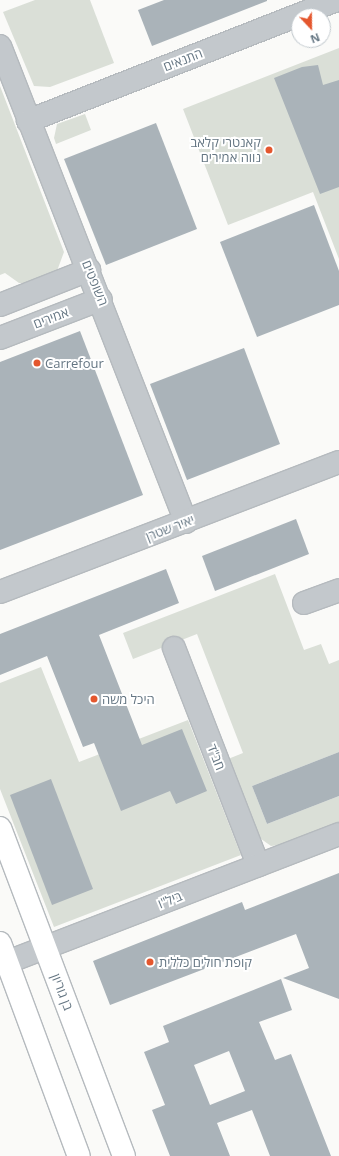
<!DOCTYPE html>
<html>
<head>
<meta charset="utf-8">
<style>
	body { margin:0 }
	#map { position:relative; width:339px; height:1156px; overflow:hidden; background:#fafaf8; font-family:"Open Sans",Heebo,sans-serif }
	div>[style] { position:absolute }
	.green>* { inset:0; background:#dadfd7 }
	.building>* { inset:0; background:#aab3b9 }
	.roads { filter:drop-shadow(1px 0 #b5babe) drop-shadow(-1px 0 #b5babe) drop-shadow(0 1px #b5babe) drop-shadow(0 -1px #b5babe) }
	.minor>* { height:22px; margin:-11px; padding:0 11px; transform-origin:11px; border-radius:11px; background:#c3c8cc }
	.major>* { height:22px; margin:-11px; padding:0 11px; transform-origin:11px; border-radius:11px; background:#fff }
	.dots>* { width:11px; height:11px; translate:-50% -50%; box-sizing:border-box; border:2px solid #fff; border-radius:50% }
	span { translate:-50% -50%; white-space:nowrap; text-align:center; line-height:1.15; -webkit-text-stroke:4px #fff; paint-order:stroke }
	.street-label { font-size:13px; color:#657683 }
	.poi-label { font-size:13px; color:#657683 }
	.right { translate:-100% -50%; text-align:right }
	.left { translate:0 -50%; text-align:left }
	.north { position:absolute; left:291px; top:8px; width:40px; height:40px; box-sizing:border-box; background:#fff; border:1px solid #c1c8cd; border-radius:50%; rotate:158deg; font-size:11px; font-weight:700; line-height:16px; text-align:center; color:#657683 }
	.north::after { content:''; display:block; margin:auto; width:14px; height:18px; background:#e4572e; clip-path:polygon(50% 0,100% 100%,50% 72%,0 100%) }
</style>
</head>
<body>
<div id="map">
	<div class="green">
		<div style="clip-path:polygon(35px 0,90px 0,114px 63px,50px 87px,34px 86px,3px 12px)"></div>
		<div style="clip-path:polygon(339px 48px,339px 259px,313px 192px,228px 225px,183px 109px)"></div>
		<div style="clip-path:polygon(0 86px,64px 252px,57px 271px,32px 283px,19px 283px,5px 273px,0 275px)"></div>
		<div style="clip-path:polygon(85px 114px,91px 130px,56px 144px,54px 138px,57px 124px)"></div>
		<div style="clip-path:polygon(275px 574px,304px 650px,321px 644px,329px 664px,339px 660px,339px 752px,252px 786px,267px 824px,339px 796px,339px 822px,279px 845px,271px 846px,257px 836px,228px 759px,243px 753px,197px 634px,133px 659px,123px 633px)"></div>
		<div style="clip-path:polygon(41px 667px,79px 762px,188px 720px,241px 855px,54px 927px,0 789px,0 683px)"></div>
	</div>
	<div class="building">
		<div style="clip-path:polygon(164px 0,267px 0,267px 1px,152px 46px,138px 10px)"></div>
		<div style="clip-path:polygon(318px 65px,323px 85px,339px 80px,339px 187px,320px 194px,274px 78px,302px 67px)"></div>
		<div style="clip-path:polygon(156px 123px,197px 229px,106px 265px,64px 159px)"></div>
		<div style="clip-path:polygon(314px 205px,339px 271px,339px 305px,257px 337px,220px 242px)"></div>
		<div style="clip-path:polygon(80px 331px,143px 495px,0 550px,0 362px)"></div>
		<div style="clip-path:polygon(244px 348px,280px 444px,187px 480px,150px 384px)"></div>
		<div style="clip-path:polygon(296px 519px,309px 554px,215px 591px,202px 556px)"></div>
		<div style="clip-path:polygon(166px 569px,179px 603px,99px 635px,142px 745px,182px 729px,207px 791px,176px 804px,170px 791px,121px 811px,94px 743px,83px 747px,47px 656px,0 675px,0 634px)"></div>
		<div style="clip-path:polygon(339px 752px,339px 796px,267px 824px,252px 786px)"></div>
		<div style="clip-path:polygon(51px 779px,93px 889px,52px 905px,10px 795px)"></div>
		<div style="clip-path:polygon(339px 873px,339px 999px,283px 978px,309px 968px,296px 934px,110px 1005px,93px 961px,242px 902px,245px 910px)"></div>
		<div style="clip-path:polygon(evenodd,281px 979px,292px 1010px,259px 1022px,275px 1060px,291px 1054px,331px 1156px,270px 1156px,252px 1110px,217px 1123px,230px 1156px,170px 1156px,152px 1110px,165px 1105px,144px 1052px,169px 1042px,163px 1026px,281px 979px,229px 1051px,245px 1091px,210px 1105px,194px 1065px,229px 1051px)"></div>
	</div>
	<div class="roads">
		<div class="minor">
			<div style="left:0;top:46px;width:511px;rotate:68.66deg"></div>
			<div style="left:28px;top:121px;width:332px;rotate:-21.4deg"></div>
			<div style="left:0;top:305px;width:96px;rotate:-21.5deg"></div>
			<div style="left:0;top:338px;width:108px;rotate:-21.1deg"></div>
			<div style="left:0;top:592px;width:363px;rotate:-21deg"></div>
			<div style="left:304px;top:603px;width:37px;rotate:-20deg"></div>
			<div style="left:174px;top:648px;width:233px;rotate:68.8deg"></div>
			<div style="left:0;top:965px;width:363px;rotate:-21.1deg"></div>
		</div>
		<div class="major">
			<div style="left:0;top:828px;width:351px;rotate:69.3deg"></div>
			<div style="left:0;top:943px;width:227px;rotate:69.7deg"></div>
		</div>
	</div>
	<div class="dots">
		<div style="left:269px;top:150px;background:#e4572e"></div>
		<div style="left:37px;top:363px;background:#e4572e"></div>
		<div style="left:94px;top:699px;background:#e4572e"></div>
		<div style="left:150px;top:962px;background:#e4572e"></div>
	</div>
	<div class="street-label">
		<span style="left:183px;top:60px;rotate:-21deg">התנאים</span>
		<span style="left:95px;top:283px;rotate:68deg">השופטים</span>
		<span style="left:51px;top:318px;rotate:-21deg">אמירים</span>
		<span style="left:170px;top:528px;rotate:-21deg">יאיר שטרן</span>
		<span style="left:216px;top:757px;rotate:69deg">חב"ד</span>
		<span style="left:170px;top:900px;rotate:-22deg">ביל"ו</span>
		<span style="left:62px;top:992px;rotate:69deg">בן גוריון</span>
	</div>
	<div class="poi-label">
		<span class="right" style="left:261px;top:150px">קאנטרי קלאב<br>נווה אמירים</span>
		<span class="left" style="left:45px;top:363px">Carrefour</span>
		<span class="left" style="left:102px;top:699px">היכל משה</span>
		<span class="left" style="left:159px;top:962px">קופת חולים כללית</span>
	</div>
	<div class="north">N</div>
</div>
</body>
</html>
